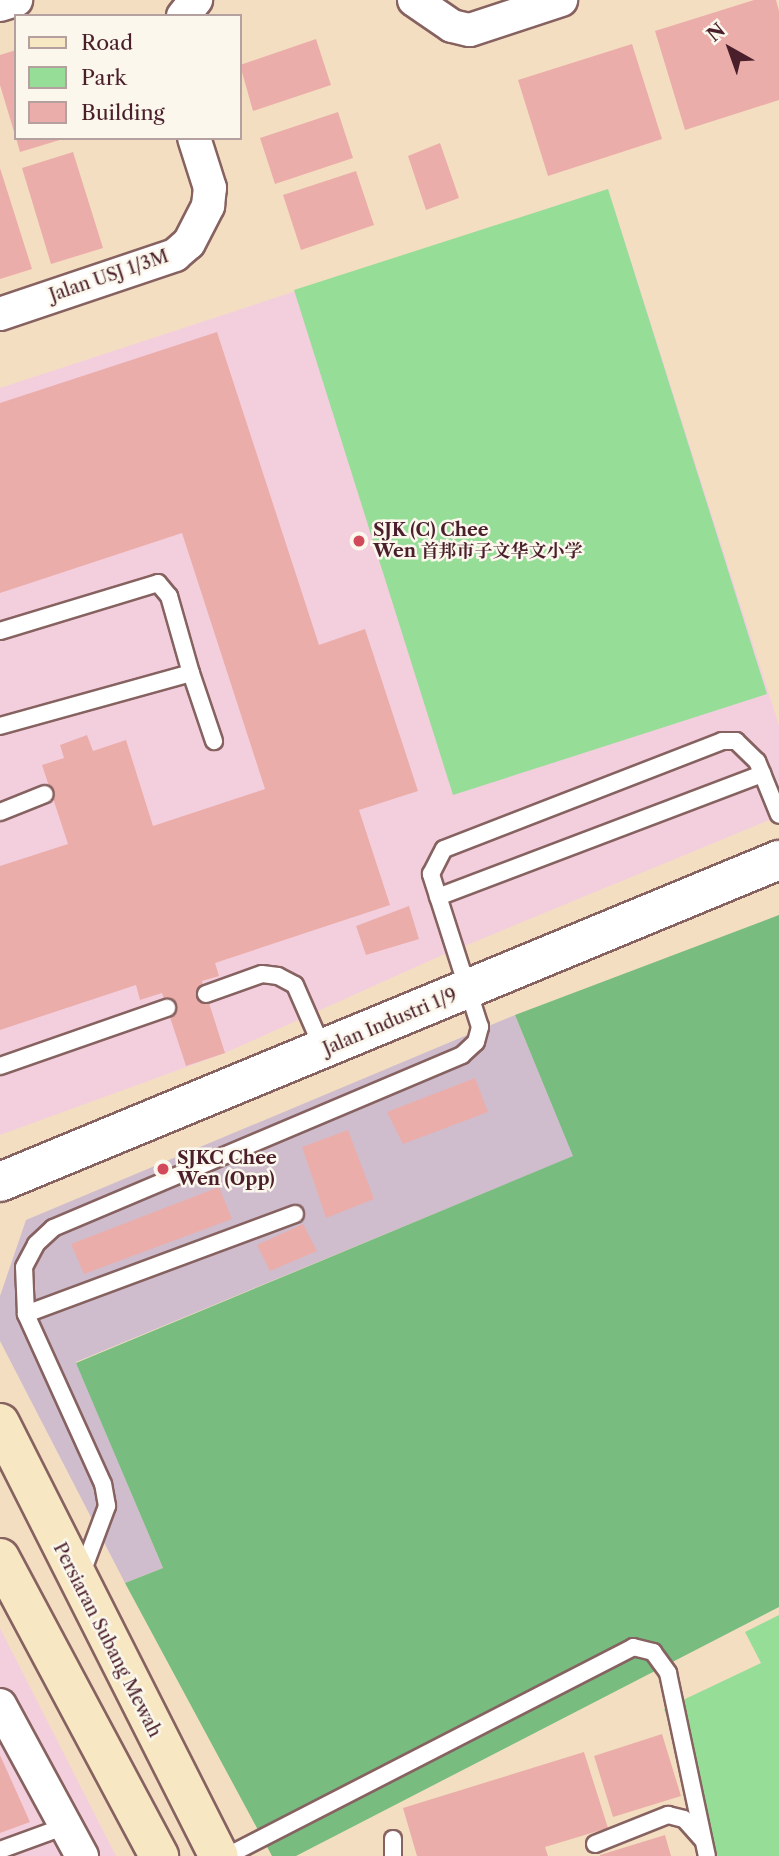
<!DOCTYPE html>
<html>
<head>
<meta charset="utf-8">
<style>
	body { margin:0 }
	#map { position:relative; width:779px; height:1856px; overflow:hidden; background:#f4dec1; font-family:"Libre Caslon Text","Noto Serif SC",serif }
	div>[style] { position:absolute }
	.built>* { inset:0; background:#f3cfde }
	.industrial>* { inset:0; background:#cfbdce }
	.green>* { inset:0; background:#96dd97 }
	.forest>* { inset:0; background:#78bc80 }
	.building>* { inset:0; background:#ebadaa }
	.roads { filter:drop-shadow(2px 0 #866260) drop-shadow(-2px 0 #866260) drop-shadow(0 2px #866260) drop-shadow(0 -2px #866260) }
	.service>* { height:16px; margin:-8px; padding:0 8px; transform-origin:8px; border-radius:8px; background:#fff }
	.minor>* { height:32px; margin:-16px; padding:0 16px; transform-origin:16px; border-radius:16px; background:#fff }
	.tertiary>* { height:38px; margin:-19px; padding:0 19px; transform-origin:19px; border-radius:19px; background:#fff }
	.secondary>* { height:38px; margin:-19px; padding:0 19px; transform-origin:19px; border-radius:19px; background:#f7e8c3 }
	.dots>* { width:19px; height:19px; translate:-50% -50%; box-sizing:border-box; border:4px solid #fbf7ec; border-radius:50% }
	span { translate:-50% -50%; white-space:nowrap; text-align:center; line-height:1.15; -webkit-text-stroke:5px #fbf7ec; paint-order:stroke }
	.street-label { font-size:18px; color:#4a1f2b }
	.poi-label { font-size:18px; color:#4a1f2b; font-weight:700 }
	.left { translate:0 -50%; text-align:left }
	.legend { position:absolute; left:14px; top:14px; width:228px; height:126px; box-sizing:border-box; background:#fbf7ec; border:2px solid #b4a19f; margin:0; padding:9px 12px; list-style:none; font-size:21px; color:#4a1f2b }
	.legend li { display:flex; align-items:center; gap:14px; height:35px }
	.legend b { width:35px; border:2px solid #b4a19f }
	.north { position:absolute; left:695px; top:14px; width:70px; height:70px; -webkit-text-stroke:5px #fbf7ec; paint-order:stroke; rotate:320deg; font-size:19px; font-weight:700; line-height:28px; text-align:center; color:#4a1f2b }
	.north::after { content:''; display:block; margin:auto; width:24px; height:32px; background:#4a1f2b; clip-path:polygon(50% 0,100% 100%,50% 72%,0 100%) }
</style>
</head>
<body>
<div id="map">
	<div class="built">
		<div style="clip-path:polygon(608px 189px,779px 725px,779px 816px,438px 957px,225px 1053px,0 1135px,0 388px)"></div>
		<div style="clip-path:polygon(0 1628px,116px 1856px,0 1856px)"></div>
	</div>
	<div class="industrial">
		<div style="clip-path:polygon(515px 1015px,574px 1156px,76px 1362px,163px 1568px,125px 1583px,0 1341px,0 1296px,26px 1220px)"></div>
	</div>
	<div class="green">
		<div style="clip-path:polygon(608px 189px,767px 694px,453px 795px,294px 290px)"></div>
		<div style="clip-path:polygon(779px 1615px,779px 1856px,714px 1856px,664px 1709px,761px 1663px,745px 1632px)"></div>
	</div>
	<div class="forest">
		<div style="clip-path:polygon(779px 915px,779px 1607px,296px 1856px,272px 1856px,125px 1583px,163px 1568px,76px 1363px,573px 1156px,515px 1015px)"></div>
	</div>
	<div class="building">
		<div style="clip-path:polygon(754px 0,776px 0,779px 11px,779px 100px,685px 130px,655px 31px)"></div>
		<div style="clip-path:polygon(316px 39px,331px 85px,253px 111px,240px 65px)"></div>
		<div style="clip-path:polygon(632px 44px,662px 139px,548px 176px,518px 80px)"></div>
		<div style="clip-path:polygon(16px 50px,16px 135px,15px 135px,0 85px,0 55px)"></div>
		<div style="clip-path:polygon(338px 112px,353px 158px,275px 184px,260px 138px)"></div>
		<div style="clip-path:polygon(16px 138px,63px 138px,63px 139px,20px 152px)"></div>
		<div style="clip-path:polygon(440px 143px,459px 198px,426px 210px,408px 156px)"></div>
		<div style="clip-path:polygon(73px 152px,103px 248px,51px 264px,22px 168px)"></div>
		<div style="clip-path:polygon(0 168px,32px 269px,0 279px)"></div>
		<div style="clip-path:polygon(356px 171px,374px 225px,301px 250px,283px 195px)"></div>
		<div style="clip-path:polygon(217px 332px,319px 645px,365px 629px,418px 791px,359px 810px,390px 905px,215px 963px,219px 976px,202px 981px,225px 1053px,186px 1066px,162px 993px,140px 1000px,136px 985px,0 1030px,0 866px,68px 844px,42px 765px,64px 758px,60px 745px,87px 735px,93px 751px,126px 740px,153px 826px,265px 789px,182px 533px,0 593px,0 403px)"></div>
		<div style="clip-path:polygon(409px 906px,419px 939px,366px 955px,356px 926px)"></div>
		<div style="clip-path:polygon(475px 1078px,488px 1112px,403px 1144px,387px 1112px)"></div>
		<div style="clip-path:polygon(348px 1130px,374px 1199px,326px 1218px,302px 1147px)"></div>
		<div style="clip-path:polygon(219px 1187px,232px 1219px,84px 1274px,71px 1244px)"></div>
		<div style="clip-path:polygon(303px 1224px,317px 1251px,270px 1271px,257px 1245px)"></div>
		<div style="clip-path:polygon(662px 1734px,681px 1796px,613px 1817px,594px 1756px)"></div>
		<div style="clip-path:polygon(584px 1752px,608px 1828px,545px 1847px,548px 1856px,417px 1856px,403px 1808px)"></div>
		<div style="clip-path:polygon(0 1755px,30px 1822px,0 1833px)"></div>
		<div style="clip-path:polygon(665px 1835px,671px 1856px,600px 1856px,600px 1855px)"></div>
	</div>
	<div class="roads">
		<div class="service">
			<div style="left:0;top:631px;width:165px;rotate:-16.9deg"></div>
			<div style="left:158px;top:583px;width:17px;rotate:50deg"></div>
			<div style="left:169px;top:596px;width:80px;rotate:74.1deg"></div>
			<div style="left:191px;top:673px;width:198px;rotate:164.5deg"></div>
			<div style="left:191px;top:673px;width:72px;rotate:71.3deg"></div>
			<div style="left:0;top:812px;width:48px;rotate:-21.8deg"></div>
			<div style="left:438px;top:897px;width:347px;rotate:-20.8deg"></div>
			<div style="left:206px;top:994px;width:59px;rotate:-19.7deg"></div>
			<div style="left:262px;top:974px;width:16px;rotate:7deg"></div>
			<div style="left:278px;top:976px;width:19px;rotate:28deg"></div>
			<div style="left:295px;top:985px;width:70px;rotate:66.4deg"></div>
			<div style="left:0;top:1066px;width:177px;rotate:-19.2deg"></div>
			<div style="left:26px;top:1314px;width:287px;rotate:-20.4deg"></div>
			<div style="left:80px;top:1578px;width:77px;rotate:-69.4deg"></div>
			<div style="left:107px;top:1506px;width:22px;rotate:-100deg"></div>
			<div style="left:103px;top:1484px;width:187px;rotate:-114.4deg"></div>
			<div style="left:26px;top:1314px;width:47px;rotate:-92.4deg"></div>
			<div style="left:24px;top:1267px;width:26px;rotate:-62deg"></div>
			<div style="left:36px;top:1244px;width:23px;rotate:-43deg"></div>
			<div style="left:53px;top:1228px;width:444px;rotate:-22.9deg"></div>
			<div style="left:462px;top:1055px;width:19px;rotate:-43deg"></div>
			<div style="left:476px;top:1042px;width:16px;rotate:-75deg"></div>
			<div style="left:480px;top:1027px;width:161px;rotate:-107.8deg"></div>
			<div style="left:431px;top:874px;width:28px;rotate:-63deg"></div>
			<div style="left:444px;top:849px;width:298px;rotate:-21.2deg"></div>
			<div style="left:722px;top:741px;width:14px"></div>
			<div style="left:736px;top:741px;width:29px;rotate:44deg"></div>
			<div style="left:757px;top:761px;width:58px;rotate:67.8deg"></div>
			<div style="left:595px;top:1844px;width:79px;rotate:-21.7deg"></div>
			<div style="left:668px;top:1815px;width:16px;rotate:14deg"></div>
			<div style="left:684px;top:1819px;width:27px;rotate:48deg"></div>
			<div style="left:0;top:1850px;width:70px;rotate:-20deg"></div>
			<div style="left:227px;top:1856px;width:457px;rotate:-27.2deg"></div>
			<div style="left:633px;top:1647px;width:21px;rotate:14deg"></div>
			<div style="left:653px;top:1652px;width:26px;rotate:54deg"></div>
			<div style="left:668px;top:1673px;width:187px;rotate:78deg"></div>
			<div style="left:393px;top:1856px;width:17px;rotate:-90deg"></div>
		</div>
		<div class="minor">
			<div style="left:414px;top:0;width:46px;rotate:34.4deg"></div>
			<div style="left:452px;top:26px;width:18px;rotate:13deg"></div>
			<div style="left:470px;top:30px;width:96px;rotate:-18.2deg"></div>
			<div style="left:0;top:5px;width:17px;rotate:-17deg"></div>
			<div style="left:183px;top:16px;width:21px;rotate:-51deg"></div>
			<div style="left:0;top:314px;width:185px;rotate:-18.6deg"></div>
			<div style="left:175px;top:255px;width:18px;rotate:-41deg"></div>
			<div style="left:189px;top:243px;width:42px;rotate:-62.8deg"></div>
			<div style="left:208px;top:206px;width:18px;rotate:-84deg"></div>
			<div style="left:210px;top:188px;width:52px;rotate:-107.7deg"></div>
			<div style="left:0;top:1705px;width:172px;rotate:61.5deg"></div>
		</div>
		<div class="tertiary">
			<div style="left:0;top:1182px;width:843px;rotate:-22.46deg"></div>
		</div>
		<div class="secondary">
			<div style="left:0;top:1423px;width:485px;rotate:63.2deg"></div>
			<div style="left:0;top:1558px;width:338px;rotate:61.9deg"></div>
		</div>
	</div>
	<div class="dots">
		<div style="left:359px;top:541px;background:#d1495b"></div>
		<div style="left:163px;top:1169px;background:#d1495b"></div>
	</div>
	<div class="street-label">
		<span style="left:109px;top:276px;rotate:-19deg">Jalan USJ 1/3M</span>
		<span style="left:390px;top:1022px;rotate:-23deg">Jalan Industri 1/9</span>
		<span style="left:107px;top:1640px;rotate:63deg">Persiaran Subang Mewah</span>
	</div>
	<div class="poi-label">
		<span class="left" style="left:373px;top:541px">SJK (C) Chee<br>Wen 首邦市子文华文小学</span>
		<span class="left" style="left:177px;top:1169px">SJKC Chee<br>Wen (Opp)</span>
	</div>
	<ul class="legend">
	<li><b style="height:9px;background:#f7e8c3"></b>Road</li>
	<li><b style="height:19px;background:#96dd97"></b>Park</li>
	<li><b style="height:19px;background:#ebadaa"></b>Building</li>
	</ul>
	<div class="north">N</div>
</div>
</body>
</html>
